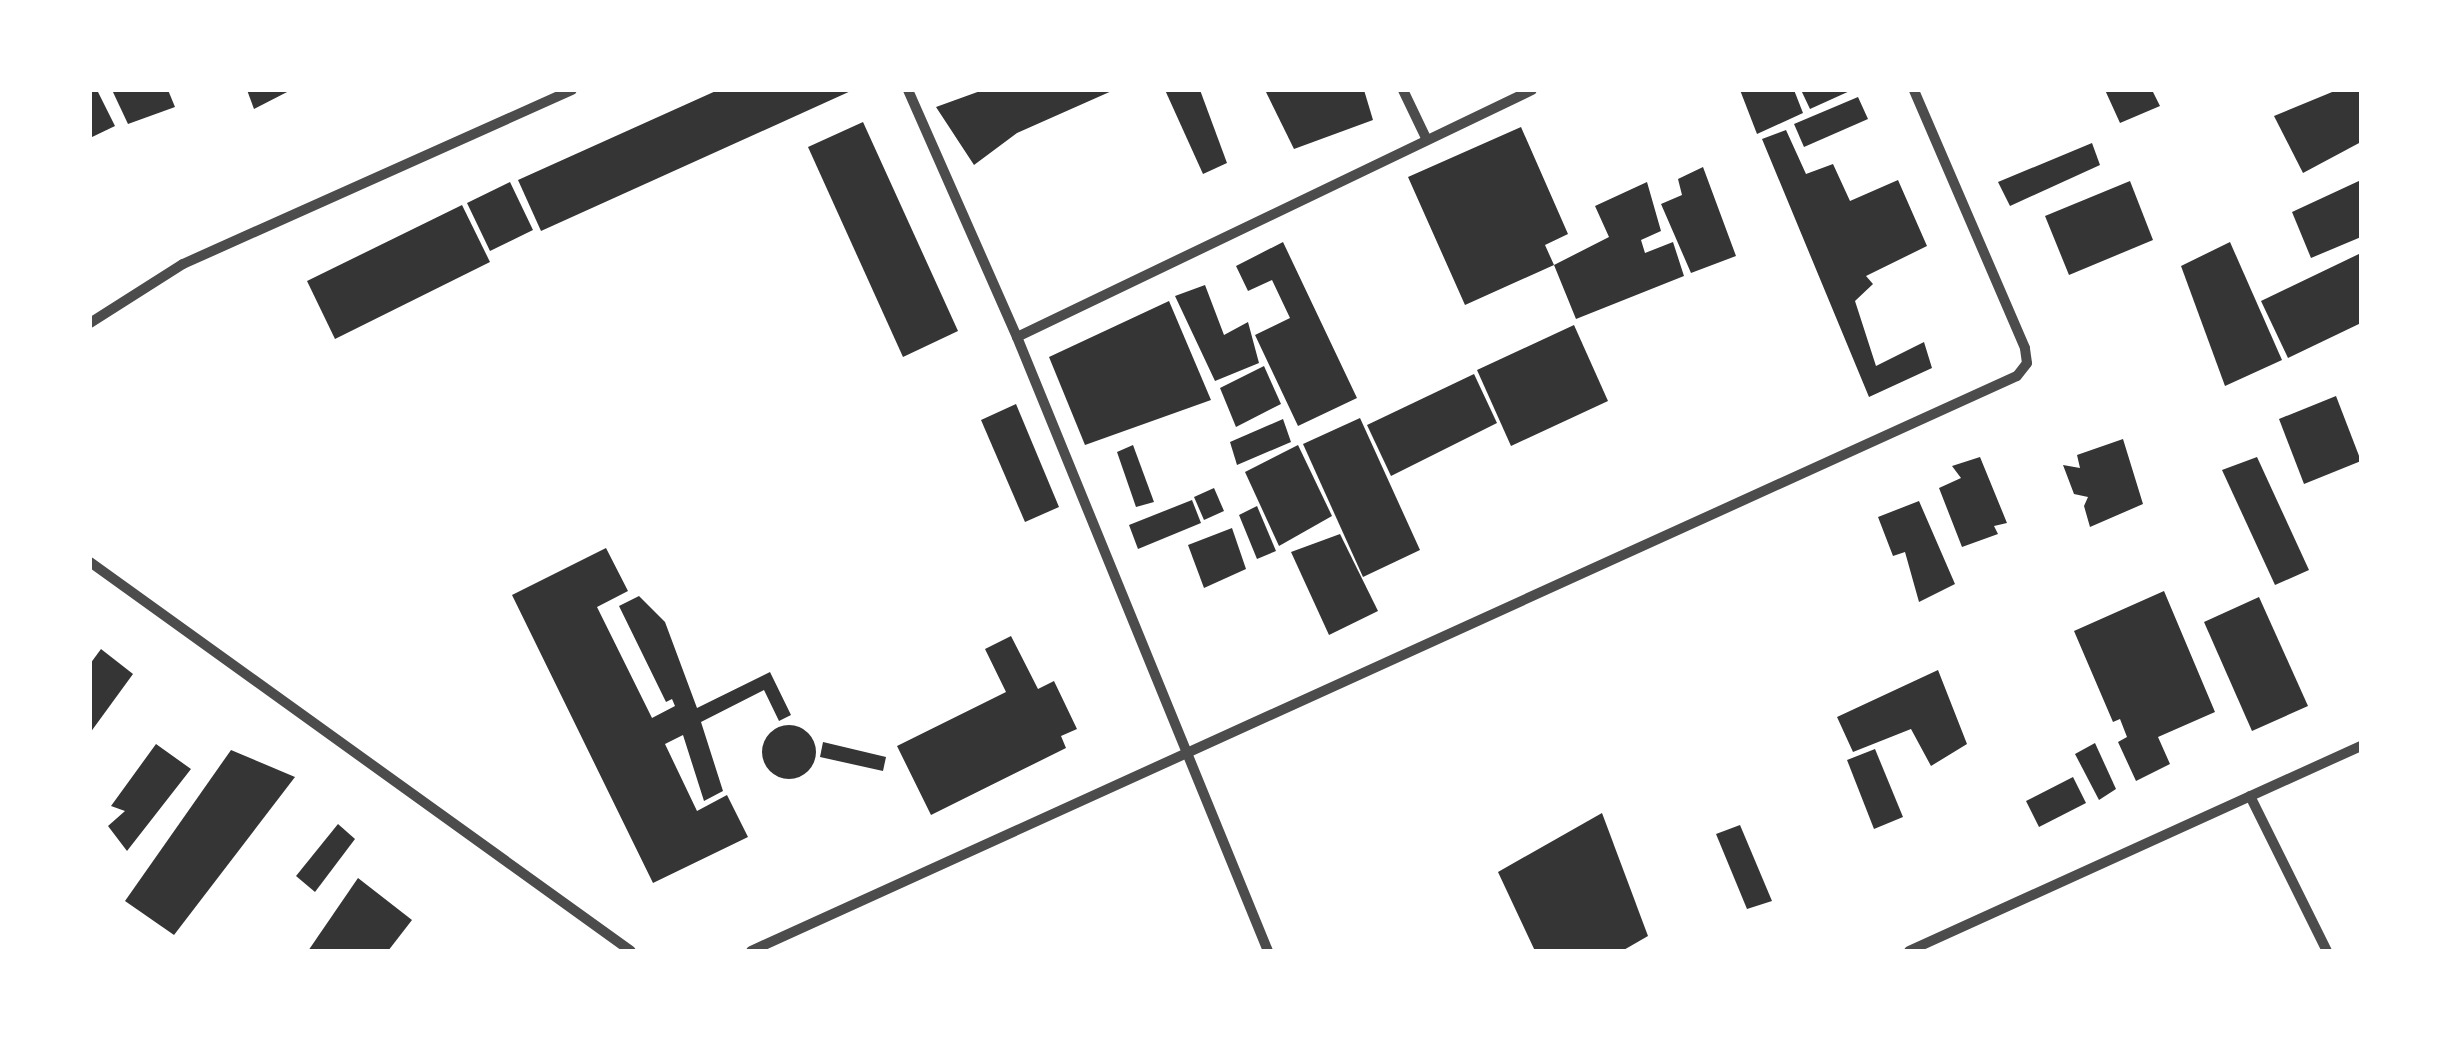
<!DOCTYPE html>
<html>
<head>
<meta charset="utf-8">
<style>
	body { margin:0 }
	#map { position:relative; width:2451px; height:1041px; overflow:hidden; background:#fff; font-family:Overpass,sans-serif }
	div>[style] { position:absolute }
	.building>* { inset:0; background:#353535 }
	.round { border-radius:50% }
	.minor>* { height:10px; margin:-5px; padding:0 5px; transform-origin:5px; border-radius:5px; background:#4c4c4c }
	span { translate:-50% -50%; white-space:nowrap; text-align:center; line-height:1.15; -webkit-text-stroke:8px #fff; paint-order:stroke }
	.frame { position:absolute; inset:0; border:92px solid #fff; pointer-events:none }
</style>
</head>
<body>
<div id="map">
	<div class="building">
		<div style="clip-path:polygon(90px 90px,97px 90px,115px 126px,90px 138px)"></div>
		<div style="clip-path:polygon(112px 90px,168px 90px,175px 107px,128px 124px)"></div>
		<div style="clip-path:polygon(247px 90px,291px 90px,254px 109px)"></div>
		<div style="clip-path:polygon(718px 90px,853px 90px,541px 231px,518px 180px)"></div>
		<div style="clip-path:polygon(983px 90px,1114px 90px,1017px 133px,974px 165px,936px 107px)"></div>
		<div style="clip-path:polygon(1165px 90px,1200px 90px,1227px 163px,1203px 174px)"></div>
		<div style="clip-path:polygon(1265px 90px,1364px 90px,1373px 120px,1294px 149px)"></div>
		<div style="clip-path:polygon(1740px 90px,1794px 90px,1803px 113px,1757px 134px)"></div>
		<div style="clip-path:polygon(1801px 90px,1852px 90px,1810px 109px)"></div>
		<div style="clip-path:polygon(2105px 90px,2152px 90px,2160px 106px,2120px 123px)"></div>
		<div style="clip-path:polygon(2337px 90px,2361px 90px,2361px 142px,2303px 173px,2274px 116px)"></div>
		<div style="clip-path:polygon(1858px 97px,1868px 119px,1804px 147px,1794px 124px)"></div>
		<div style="clip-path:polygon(863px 122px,958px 331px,903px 357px,808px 147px)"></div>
		<div style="clip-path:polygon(1521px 127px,1568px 234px,1545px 245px,1554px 265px,1609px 237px,1595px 206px,1647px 182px,1661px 231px,1641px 240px,1645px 253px,1673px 242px,1684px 276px,1576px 319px,1554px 265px,1465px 305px,1408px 177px)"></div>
		<div style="clip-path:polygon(1786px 130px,1806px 174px,1833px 164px,1850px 201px,1898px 180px,1927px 246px,1866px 276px,1873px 284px,1855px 301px,1876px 366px,1924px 342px,1932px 368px,1869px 397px,1762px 139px)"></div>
		<div style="clip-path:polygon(2092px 143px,2100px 165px,2010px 206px,1998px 182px)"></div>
		<div style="clip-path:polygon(1703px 167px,1736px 256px,1691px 273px,1661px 204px,1682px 195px,1678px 179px)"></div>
		<div style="clip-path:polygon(2361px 180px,2361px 237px,2311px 258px,2292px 212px)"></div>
		<div style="clip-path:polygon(2130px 181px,2153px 240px,2069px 275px,2045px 216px)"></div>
		<div style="clip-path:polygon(510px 182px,533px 230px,490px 251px,467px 203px)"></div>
		<div style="clip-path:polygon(462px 205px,490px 262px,335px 339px,307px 281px)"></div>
		<div style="clip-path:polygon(1283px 242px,1357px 398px,1298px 426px,1255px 335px,1290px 318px,1272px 280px,1248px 291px,1236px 266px)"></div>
		<div style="clip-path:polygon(2230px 242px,2282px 360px,2225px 386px,2181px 266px)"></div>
		<div style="clip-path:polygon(2361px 253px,2361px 323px,2288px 358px,2261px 301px)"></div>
		<div style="clip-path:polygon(1205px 285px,1224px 335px,1248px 322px,1259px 363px,1215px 381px,1175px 296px)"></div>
		<div style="clip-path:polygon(1169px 301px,1211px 400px,1085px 445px,1049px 357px)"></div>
		<div style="clip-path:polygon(1574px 325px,1608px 401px,1511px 446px,1477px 370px)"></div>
		<div style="clip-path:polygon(1264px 366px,1281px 404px,1236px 427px,1220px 388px)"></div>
		<div style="clip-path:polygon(1474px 374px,1497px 423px,1391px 476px,1367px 425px)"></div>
		<div style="clip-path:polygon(2336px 396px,2361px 461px,2304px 484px,2279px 419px)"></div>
		<div style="clip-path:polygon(1016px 404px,1059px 507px,1025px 522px,981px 420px)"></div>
		<div style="clip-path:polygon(1360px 418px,1420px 550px,1363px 577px,1303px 444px)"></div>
		<div style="clip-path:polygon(1283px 419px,1291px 442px,1237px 465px,1230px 442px)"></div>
		<div style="clip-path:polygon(2123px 439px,2143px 504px,2090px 527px,2084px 506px,2088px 497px,2074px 494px,2063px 465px,2080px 468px,2077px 455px)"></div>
		<div style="clip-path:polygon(1133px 445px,1154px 502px,1136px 507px,1117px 452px)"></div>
		<div style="clip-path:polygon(1298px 445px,1332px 516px,1279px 546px,1245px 472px)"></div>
		<div style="clip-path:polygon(1980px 457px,2007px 523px,1994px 526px,1998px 534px,1962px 547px,1939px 488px,1961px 478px,1952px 466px)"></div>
		<div style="clip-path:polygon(2257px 457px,2309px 570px,2275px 585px,2222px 470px)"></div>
		<div style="clip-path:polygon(1214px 488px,1224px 511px,1204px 520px,1194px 497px)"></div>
		<div style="clip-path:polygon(1192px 500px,1201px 523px,1138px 549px,1129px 525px)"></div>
		<div style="clip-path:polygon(1919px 501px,1955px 584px,1919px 602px,1905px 552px,1893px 556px,1878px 517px)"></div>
		<div style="clip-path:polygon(1257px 506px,1276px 551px,1257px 559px,1239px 515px)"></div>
		<div style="clip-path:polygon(1232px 528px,1246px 569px,1204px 588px,1188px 545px)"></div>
		<div style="clip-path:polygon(1340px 534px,1378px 611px,1329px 635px,1291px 552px)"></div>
		<div style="clip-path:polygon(606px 548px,628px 591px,597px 607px,652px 718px,675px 706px,672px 699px,666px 702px,619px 606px,639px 596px,665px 622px,697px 708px,770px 672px,791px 715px,779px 721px,764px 690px,701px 722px,723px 791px,704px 801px,683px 735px,665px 744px,697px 811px,727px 795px,748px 837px,653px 883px,512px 595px)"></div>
		<div style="clip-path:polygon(2164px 591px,2215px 712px,2158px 737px,2170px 764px,2136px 781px,2118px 742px,2127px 737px,2120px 719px,2113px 722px,2074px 631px)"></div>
		<div style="clip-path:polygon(2259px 597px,2308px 706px,2252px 731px,2204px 622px)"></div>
		<div style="clip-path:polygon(1011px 636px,1038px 689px,1054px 681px,1077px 729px,1061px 736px,1066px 748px,931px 815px,897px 746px,1006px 692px,985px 649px)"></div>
		<div style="clip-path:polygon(101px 649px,133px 674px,90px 733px,90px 664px)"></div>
		<div style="clip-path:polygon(1938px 670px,1967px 744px,1931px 766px,1911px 729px,1853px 752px,1837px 717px)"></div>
		<div class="round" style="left:762px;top:725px;width:54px;height:54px"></div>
		<div style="clip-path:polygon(823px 742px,886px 757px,883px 771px,820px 757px)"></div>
		<div style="clip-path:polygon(2095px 743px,2116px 789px,2099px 800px,2075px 754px)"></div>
		<div style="clip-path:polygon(156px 744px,191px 769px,127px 851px,108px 826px,125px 811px,111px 806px)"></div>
		<div style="clip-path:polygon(1875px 749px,1903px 817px,1874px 829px,1847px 760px)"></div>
		<div style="clip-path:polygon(231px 750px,295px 777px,174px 935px,125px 901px)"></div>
		<div style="clip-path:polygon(2073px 777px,2086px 803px,2039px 827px,2026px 801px)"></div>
		<div style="clip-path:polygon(1602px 813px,1648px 936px,1622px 951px,1535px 951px,1498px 872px)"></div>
		<div style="clip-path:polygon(338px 824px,355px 839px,315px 892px,296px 876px)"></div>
		<div style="clip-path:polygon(1740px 825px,1772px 901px,1747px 909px,1716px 834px)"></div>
		<div style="clip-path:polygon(358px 878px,412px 920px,388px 951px,308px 951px)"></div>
	</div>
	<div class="minor">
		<div style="left:908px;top:90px;width:270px;rotate:66.2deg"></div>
		<div style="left:1017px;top:337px;width:663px;rotate:67.77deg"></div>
		<div style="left:1403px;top:90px;width:55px;rotate:64.4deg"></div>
		<div style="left:90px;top:323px;width:110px;rotate:-32.4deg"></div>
		<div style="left:183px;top:264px;width:426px;rotate:-24.1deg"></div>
		<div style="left:1017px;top:337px;width:571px;rotate:-25.62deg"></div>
		<div style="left:90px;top:562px;width:666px;rotate:35.72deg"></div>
		<div style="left:2250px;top:796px;width:173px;rotate:63.6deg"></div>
		<div style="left:751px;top:951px;width:1390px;rotate:-24.43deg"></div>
		<div style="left:2017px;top:376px;width:16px;rotate:-52deg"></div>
		<div style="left:2027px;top:363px;width:15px;rotate:-98deg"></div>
		<div style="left:2025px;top:348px;width:281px;rotate:-113.3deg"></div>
		<div style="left:1909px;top:951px;width:496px;rotate:-24.4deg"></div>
	</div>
	<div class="frame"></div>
</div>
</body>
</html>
